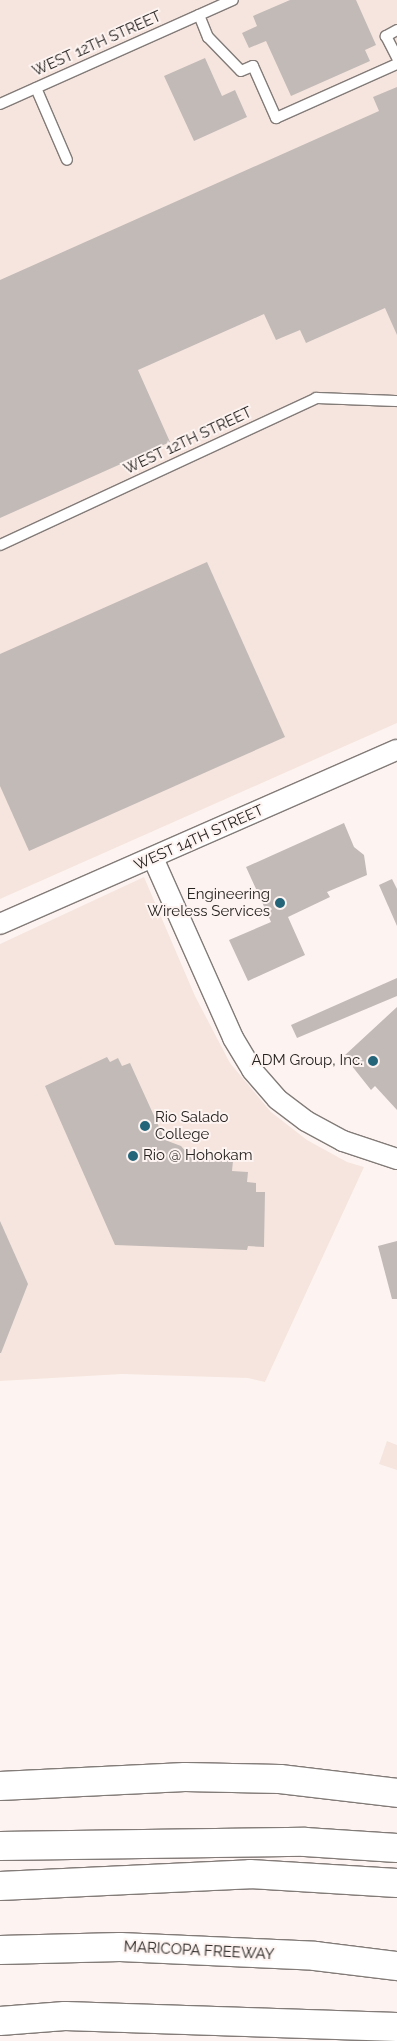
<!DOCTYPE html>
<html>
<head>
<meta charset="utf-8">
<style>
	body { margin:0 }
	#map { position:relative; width:397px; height:2041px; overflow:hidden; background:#fdf4f1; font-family:Raleway,sans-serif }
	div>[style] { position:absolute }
	.built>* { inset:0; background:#f6e5de }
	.building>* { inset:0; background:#c2bab7 }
	.roads { filter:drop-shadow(1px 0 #827b78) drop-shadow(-1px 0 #827b78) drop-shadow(0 1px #827b78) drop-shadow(0 -1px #827b78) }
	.service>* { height:10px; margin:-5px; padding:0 5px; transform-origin:5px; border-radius:5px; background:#fff }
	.minor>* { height:20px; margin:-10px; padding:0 10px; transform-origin:10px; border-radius:10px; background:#fff }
	.motorway>* { height:28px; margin:-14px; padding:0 14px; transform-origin:14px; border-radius:14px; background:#fff }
	.dots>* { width:14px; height:14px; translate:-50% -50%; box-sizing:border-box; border:2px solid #fdf4f1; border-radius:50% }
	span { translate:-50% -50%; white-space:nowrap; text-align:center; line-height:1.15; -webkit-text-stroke:4px #fdf4f1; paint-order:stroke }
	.street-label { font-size:15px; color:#262321 }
	.poi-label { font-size:15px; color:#262321 }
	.right { translate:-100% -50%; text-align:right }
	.left { translate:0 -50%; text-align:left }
</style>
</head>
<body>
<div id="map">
	<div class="built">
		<div style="clip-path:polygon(0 0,397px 0,397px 723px,0 899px)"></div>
		<div style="clip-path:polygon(144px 877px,195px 996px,230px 1063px,271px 1112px,307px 1140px,347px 1162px,364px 1167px,265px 1382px,248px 1378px,122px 1374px,0 1381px,0 944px)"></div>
		<div style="clip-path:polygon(387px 1441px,397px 1445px,397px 1470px,379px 1464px)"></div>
	</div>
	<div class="building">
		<div style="clip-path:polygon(290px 0,356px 0,376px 45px,365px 50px,370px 61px,291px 96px,266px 41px,249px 48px,242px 33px,257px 26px,253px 16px)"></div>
		<div style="clip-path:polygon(205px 58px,222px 96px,235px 90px,247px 117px,194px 141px,164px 76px)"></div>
		<div style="clip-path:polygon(397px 87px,397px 335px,385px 308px,306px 343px,300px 330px,276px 340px,264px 314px,138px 370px,170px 442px,0 518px,0 280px,379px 111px,373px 97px)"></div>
		<div style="clip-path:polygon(207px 562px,285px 737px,29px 851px,0 786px,0 654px)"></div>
		<div style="clip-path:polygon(344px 823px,354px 847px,364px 855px,367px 875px,327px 892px,330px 897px,288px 917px,305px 955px,248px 981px,229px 940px,271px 922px,246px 867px)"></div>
		<div style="clip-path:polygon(392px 879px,397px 889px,397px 926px,379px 885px)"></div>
		<div style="clip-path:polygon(397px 978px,397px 996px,297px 1038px,291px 1025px)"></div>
		<div style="clip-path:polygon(397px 1007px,397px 1110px,375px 1086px,371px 1090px,344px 1056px)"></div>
		<div style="clip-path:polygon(107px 1057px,110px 1062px,118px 1058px,122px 1066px,130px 1063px,165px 1140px,181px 1146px,192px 1159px,233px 1161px,232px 1171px,248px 1172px,247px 1182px,256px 1183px,256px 1192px,265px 1192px,264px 1247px,248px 1246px,247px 1250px,115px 1245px,45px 1086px)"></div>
		<div style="clip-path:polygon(0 1221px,28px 1284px,1px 1353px,0 1353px)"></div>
		<div style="clip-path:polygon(397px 1241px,397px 1299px,392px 1299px,378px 1246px)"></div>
	</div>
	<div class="roads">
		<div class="service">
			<div style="left:199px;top:15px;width:24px;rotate:68deg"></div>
			<div style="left:208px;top:37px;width:47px;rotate:45.9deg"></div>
			<div style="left:241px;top:71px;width:13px;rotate:-23deg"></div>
			<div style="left:253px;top:66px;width:57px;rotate:66.1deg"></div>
			<div style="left:276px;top:118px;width:133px;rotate:-24.1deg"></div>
			<div style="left:397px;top:30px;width:13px;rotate:151deg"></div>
			<div style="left:386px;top:36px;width:25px;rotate:63deg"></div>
			<div style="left:36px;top:88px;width:78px;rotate:66.7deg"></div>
			<div style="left:0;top:104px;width:255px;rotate:-24.1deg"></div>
			<div style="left:0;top:545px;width:349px;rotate:-24.9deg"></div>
			<div style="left:316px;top:398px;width:81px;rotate:2.1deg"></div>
		</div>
		<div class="minor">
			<div style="left:153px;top:858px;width:197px;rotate:66deg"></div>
			<div style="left:233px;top:1038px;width:37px;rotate:59deg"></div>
			<div style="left:252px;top:1070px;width:38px;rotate:49deg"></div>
			<div style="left:277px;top:1099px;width:36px;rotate:37deg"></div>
			<div style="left:306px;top:1121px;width:42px;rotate:28.4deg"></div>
			<div style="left:343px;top:1141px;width:57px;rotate:18.4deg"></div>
			<div style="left:0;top:924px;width:433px;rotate:-23.7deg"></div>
		</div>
		<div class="motorway">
			<div style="left:0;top:1786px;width:185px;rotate:-2.8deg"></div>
			<div style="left:185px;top:1777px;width:95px;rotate:1.2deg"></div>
			<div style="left:280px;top:1779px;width:118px;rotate:6.8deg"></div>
			<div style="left:0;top:1846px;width:305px;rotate:-0.8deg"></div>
			<div style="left:305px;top:1842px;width:92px;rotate:3.7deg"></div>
			<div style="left:0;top:1886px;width:250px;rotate:-2.7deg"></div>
			<div style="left:250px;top:1874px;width:147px;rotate:3.5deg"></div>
			<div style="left:0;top:1950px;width:120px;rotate:-1.4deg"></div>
			<div style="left:120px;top:1947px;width:195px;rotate:2.6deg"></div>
			<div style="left:315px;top:1956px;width:83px;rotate:7deg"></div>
			<div style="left:0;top:2021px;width:65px;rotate:-4.4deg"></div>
			<div style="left:65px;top:2016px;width:332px;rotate:1.9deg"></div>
		</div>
	</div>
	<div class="dots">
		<div style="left:280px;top:903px;background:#25657a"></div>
		<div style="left:373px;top:1061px;background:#25657a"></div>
		<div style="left:145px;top:1126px;background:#25657a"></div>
		<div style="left:133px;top:1156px;background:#25657a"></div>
	</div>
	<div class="street-label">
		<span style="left:97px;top:44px;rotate:-24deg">WEST 12TH STREET</span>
		<span style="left:188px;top:441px;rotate:-25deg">WEST 12TH STREET</span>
		<span style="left:199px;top:838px;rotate:-24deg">WEST 14TH STREET</span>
		<span style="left:199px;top:1951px;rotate:3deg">MARICOPA FREEWAY</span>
	</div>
	<div class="poi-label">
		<span class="right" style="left:270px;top:903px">Engineering<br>Wireless Services</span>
		<span class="right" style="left:363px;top:1061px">ADM Group, Inc.</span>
		<span class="left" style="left:155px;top:1126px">Rio Salado<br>College</span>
		<span class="left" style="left:143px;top:1156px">Rio @ Hohokam</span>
	</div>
</div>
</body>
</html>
